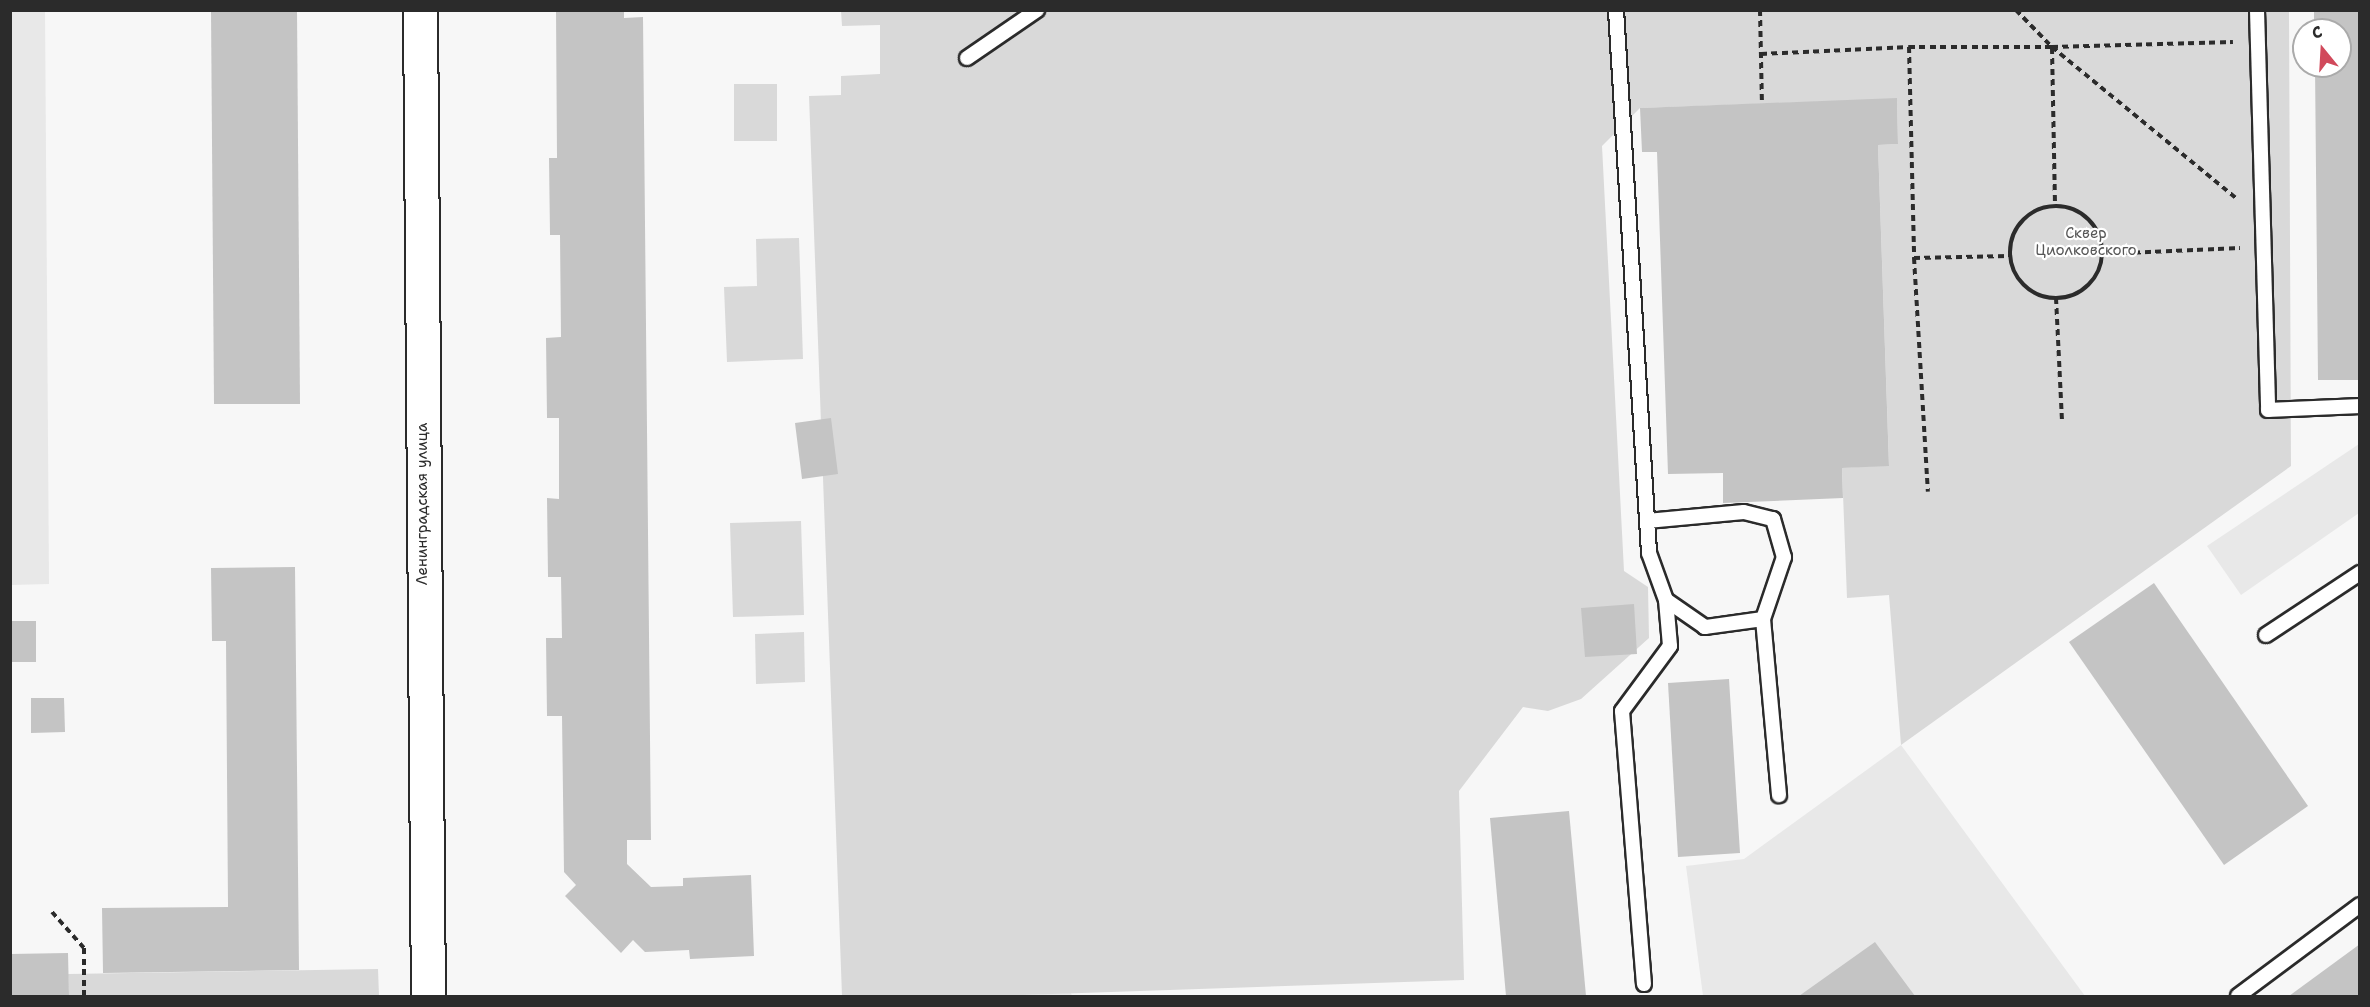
<!DOCTYPE html>
<html>
<head>
<meta charset="utf-8">
<style>
	body { margin:0 }
	#map { position:relative; width:2370px; height:1007px; overflow:hidden; background:#f7f7f7; font-family:"Shantell Sans",sans-serif }
	div>[style] { position:absolute }
	.built>* { inset:0; background:#e8e8e8 }
	.green>* { inset:0; background:#d9d9d9 }
	.building>* { inset:0; background:#c4c4c4 }
	.path>* { height:4px; margin-top:-2px; transform-origin:0; background:repeating-linear-gradient(90deg,#2b2b2b 0 6px,transparent 0 10.5px) }
	.path>.ring { margin:-2px; padding:0; box-sizing:content-box; background:none; border:4px solid #2b2b2b; border-radius:50% }
	.roads { filter:drop-shadow(2px 0 #2b2b2b) drop-shadow(-2px 0 #2b2b2b) drop-shadow(0 2px #2b2b2b) drop-shadow(0 -2px #2b2b2b) }
	.lane>* { height:14px; margin:-7px; padding:0 7px; transform-origin:7px; border-radius:7px; background:#fff }
	.secondary>* { height:33px; margin:-16.5px; padding:0 16.5px; transform-origin:16.5px; border-radius:16.5px; background:#fff }
	span { translate:-50% -50%; white-space:nowrap; text-align:center; line-height:1.15; -webkit-text-stroke:4.5px #fff; paint-order:stroke }
	.park-label { font-size:15px; color:#565656 }
	.street-label { font-size:15px; color:#2b2b2b }
	.frame { position:absolute; inset:0; border:12px solid #2b2b2b; pointer-events:none }
	.north { position:absolute; left:2292px; top:18px; width:60px; height:60px; box-sizing:border-box; background:#fff; border:2px solid #aaa; border-radius:50%; rotate:342deg; font-size:16px; font-weight:700; line-height:24px; text-align:center; color:#2b2b2b }
	.north::after { content:''; display:block; margin:auto; width:21px; height:27px; background:#d1495b; clip-path:polygon(50% 0,100% 100%,50% 72%,0 100%) }
</style>
</head>
<body>
<div id="map">
	<div class="built">
		<div style="clip-path:polygon(10px 11px,45px 11px,49px 584px,11px 585px)"></div>
		<div style="clip-path:polygon(2359px 444px,2359px 513px,2241px 595px,2207px 546px)"></div>
		<div style="clip-path:polygon(1901px 745px,2085px 996px,1703px 996px,1686px 866px,1744px 859px)"></div>
		<div style="clip-path:polygon(1071px 993px,1072px 996px,992px 996px)"></div>
	</div>
	<div class="green">
		<div style="clip-path:polygon(841px 11px,2289px 11px,2291px 466px,1901px 745px,1889px 595px,1847px 598px,1842px 468px,1889px 465px,1878px 145px,1898px 144px,1897px 99px,1640px 108px,1602px 146px,1624px 571px,1648px 587px,1649px 638px,1581px 699px,1548px 711px,1523px 707px,1459px 791px,1464px 980px,992px 996px,842px 996px,809px 96px,841px 95px,841px 76px,880px 74px,880px 25px,842px 26px)"></div>
		<div style="clip-path:polygon(734px 84px,777px 84px,777px 141px,734px 141px)"></div>
		<div style="clip-path:polygon(799px 238px,803px 359px,727px 362px,724px 287px,757px 286px,756px 239px)"></div>
		<div style="clip-path:polygon(801px 521px,804px 615px,733px 617px,730px 523px)"></div>
		<div style="clip-path:polygon(804px 632px,805px 682px,756px 684px,755px 634px)"></div>
		<div style="clip-path:polygon(378px 969px,379px 996px,69px 996px,68px 974px)"></div>
	</div>
	<div class="building">
		<div style="clip-path:polygon(211px 10px,297px 10px,300px 404px,214px 404px)"></div>
		<div style="clip-path:polygon(556px 10px,624px 10px,624px 18px,643px 17px,651px 840px,627px 840px,627px 864px,651px 887px,683px 886px,683px 878px,751px 875px,754px 956px,690px 959px,689px 950px,645px 952px,633px 940px,621px 953px,565px 896px,576px 885px,564px 872px,562px 716px,547px 716px,546px 638px,562px 638px,561px 577px,548px 577px,547px 498px,559px 499px,559px 418px,547px 418px,546px 338px,561px 337px,560px 235px,550px 235px,549px 158px,557px 158px)"></div>
		<div style="clip-path:polygon(2314px 10px,2360px 10px,2360px 380px,2318px 380px,2315px 66px,2340px 66px,2340px 30px,2314px 30px)"></div>
		<div style="clip-path:polygon(1897px 98px,1898px 144px,1878px 145px,1889px 466px,1842px 468px,1843px 498px,1723px 503px,1723px 473px,1668px 474px,1657px 152px,1642px 152px,1640px 108px)"></div>
		<div style="clip-path:polygon(831px 418px,838px 474px,802px 479px,795px 423px)"></div>
		<div style="clip-path:polygon(295px 567px,299px 970px,103px 973px,102px 908px,228px 907px,226px 641px,212px 641px,211px 568px)"></div>
		<div style="clip-path:polygon(2154px 583px,2308px 806px,2224px 865px,2069px 642px)"></div>
		<div style="clip-path:polygon(1634px 604px,1637px 654px,1585px 657px,1581px 608px)"></div>
		<div style="clip-path:polygon(10px 621px,36px 621px,36px 662px,10px 662px)"></div>
		<div style="clip-path:polygon(1729px 679px,1740px 853px,1678px 857px,1668px 683px)"></div>
		<div style="clip-path:polygon(31px 698px,64px 698px,65px 732px,31px 733px)"></div>
		<div style="clip-path:polygon(1569px 811px,1586px 996px,1506px 996px,1490px 818px)"></div>
		<div style="clip-path:polygon(1875px 942px,1915px 996px,1799px 996px)"></div>
		<div style="clip-path:polygon(2360px 944px,2360px 996px,2289px 996px)"></div>
		<div style="clip-path:polygon(68px 953px,69px 996px,10px 996px,10px 954px)"></div>
	</div>
	<div class="path">
		<div style="left:1760px;top:10px;width:94px;rotate:88.8deg"></div>
		<div style="left:2016px;top:10px;width:52px;rotate:45.8deg"></div>
		<div style="left:2052px;top:47px;width:181px;rotate:-1.6deg"></div>
		<div style="left:1909px;top:47px;width:211px;rotate:88.6deg"></div>
		<div style="left:1914px;top:258px;width:234px;rotate:86.6deg"></div>
		<div style="left:2052px;top:48px;width:157px;rotate:88.9deg"></div>
		<div style="left:1761px;top:54px;width:148px;rotate:-2.7deg"></div>
		<div style="left:1909px;top:47px;width:143px"></div>
		<div style="left:2052px;top:47px;width:238px;rotate:39.4deg"></div>
		<div class="ring" style="left:2010px;top:206px;width:88px;height:88px"></div>
		<div style="left:2103px;top:254px;width:137px;rotate:-2.5deg"></div>
		<div style="left:1914px;top:258px;width:95px;rotate:-1.2deg"></div>
		<div style="left:2056px;top:298px;width:122px;rotate:87.2deg"></div>
		<div style="left:52px;top:912px;width:48px;rotate:48.4deg"></div>
		<div style="left:84px;top:948px;width:48px;rotate:90deg"></div>
	</div>
	<div class="roads">
		<div class="lane">
			<div style="left:1616px;top:10px;width:544px;rotate:86.52deg"></div>
			<div style="left:1649px;top:553px;width:50px;rotate:70.1deg"></div>
			<div style="left:1666px;top:600px;width:46px;rotate:85deg"></div>
			<div style="left:1670px;top:646px;width:81px;rotate:126.4deg"></div>
			<div style="left:1622px;top:711px;width:274px;rotate:85.4deg"></div>
			<div style="left:2257px;top:10px;width:400px;rotate:88.4deg"></div>
			<div style="left:2268px;top:410px;width:92px;rotate:-2.5deg"></div>
			<div style="left:967px;top:58px;width:85px;rotate:-34.4deg"></div>
			<div style="left:1647px;top:521px;width:97px;rotate:-5.3deg"></div>
			<div style="left:1744px;top:512px;width:30px;rotate:14deg"></div>
			<div style="left:1773px;top:519px;width:40px;rotate:74deg"></div>
			<div style="left:1784px;top:557px;width:65px;rotate:108.7deg"></div>
			<div style="left:1763px;top:619px;width:59px;rotate:172.1deg"></div>
			<div style="left:1705px;top:627px;width:47px;rotate:-145.3deg"></div>
			<div style="left:1763px;top:619px;width:177px;rotate:84.8deg"></div>
			<div style="left:2266px;top:635px;width:113px;rotate:-33.4deg"></div>
			<div style="left:2238px;top:996px;width:152px;rotate:-36.7deg"></div>
		</div>
		<div class="secondary">
			<div style="left:420px;top:10px;width:986px;rotate:89.54deg"></div>
		</div>
	</div>
	<div class="park-label">
		<span style="left:2086px;top:242px">Сквер<br>Циолковского</span>
	</div>
	<div class="street-label">
		<span style="left:423px;top:504px;rotate:-90deg">Ленинградская улица</span>
	</div>
	<div class="frame"></div>
	<div class="north">С</div>
</div>
</body>
</html>
